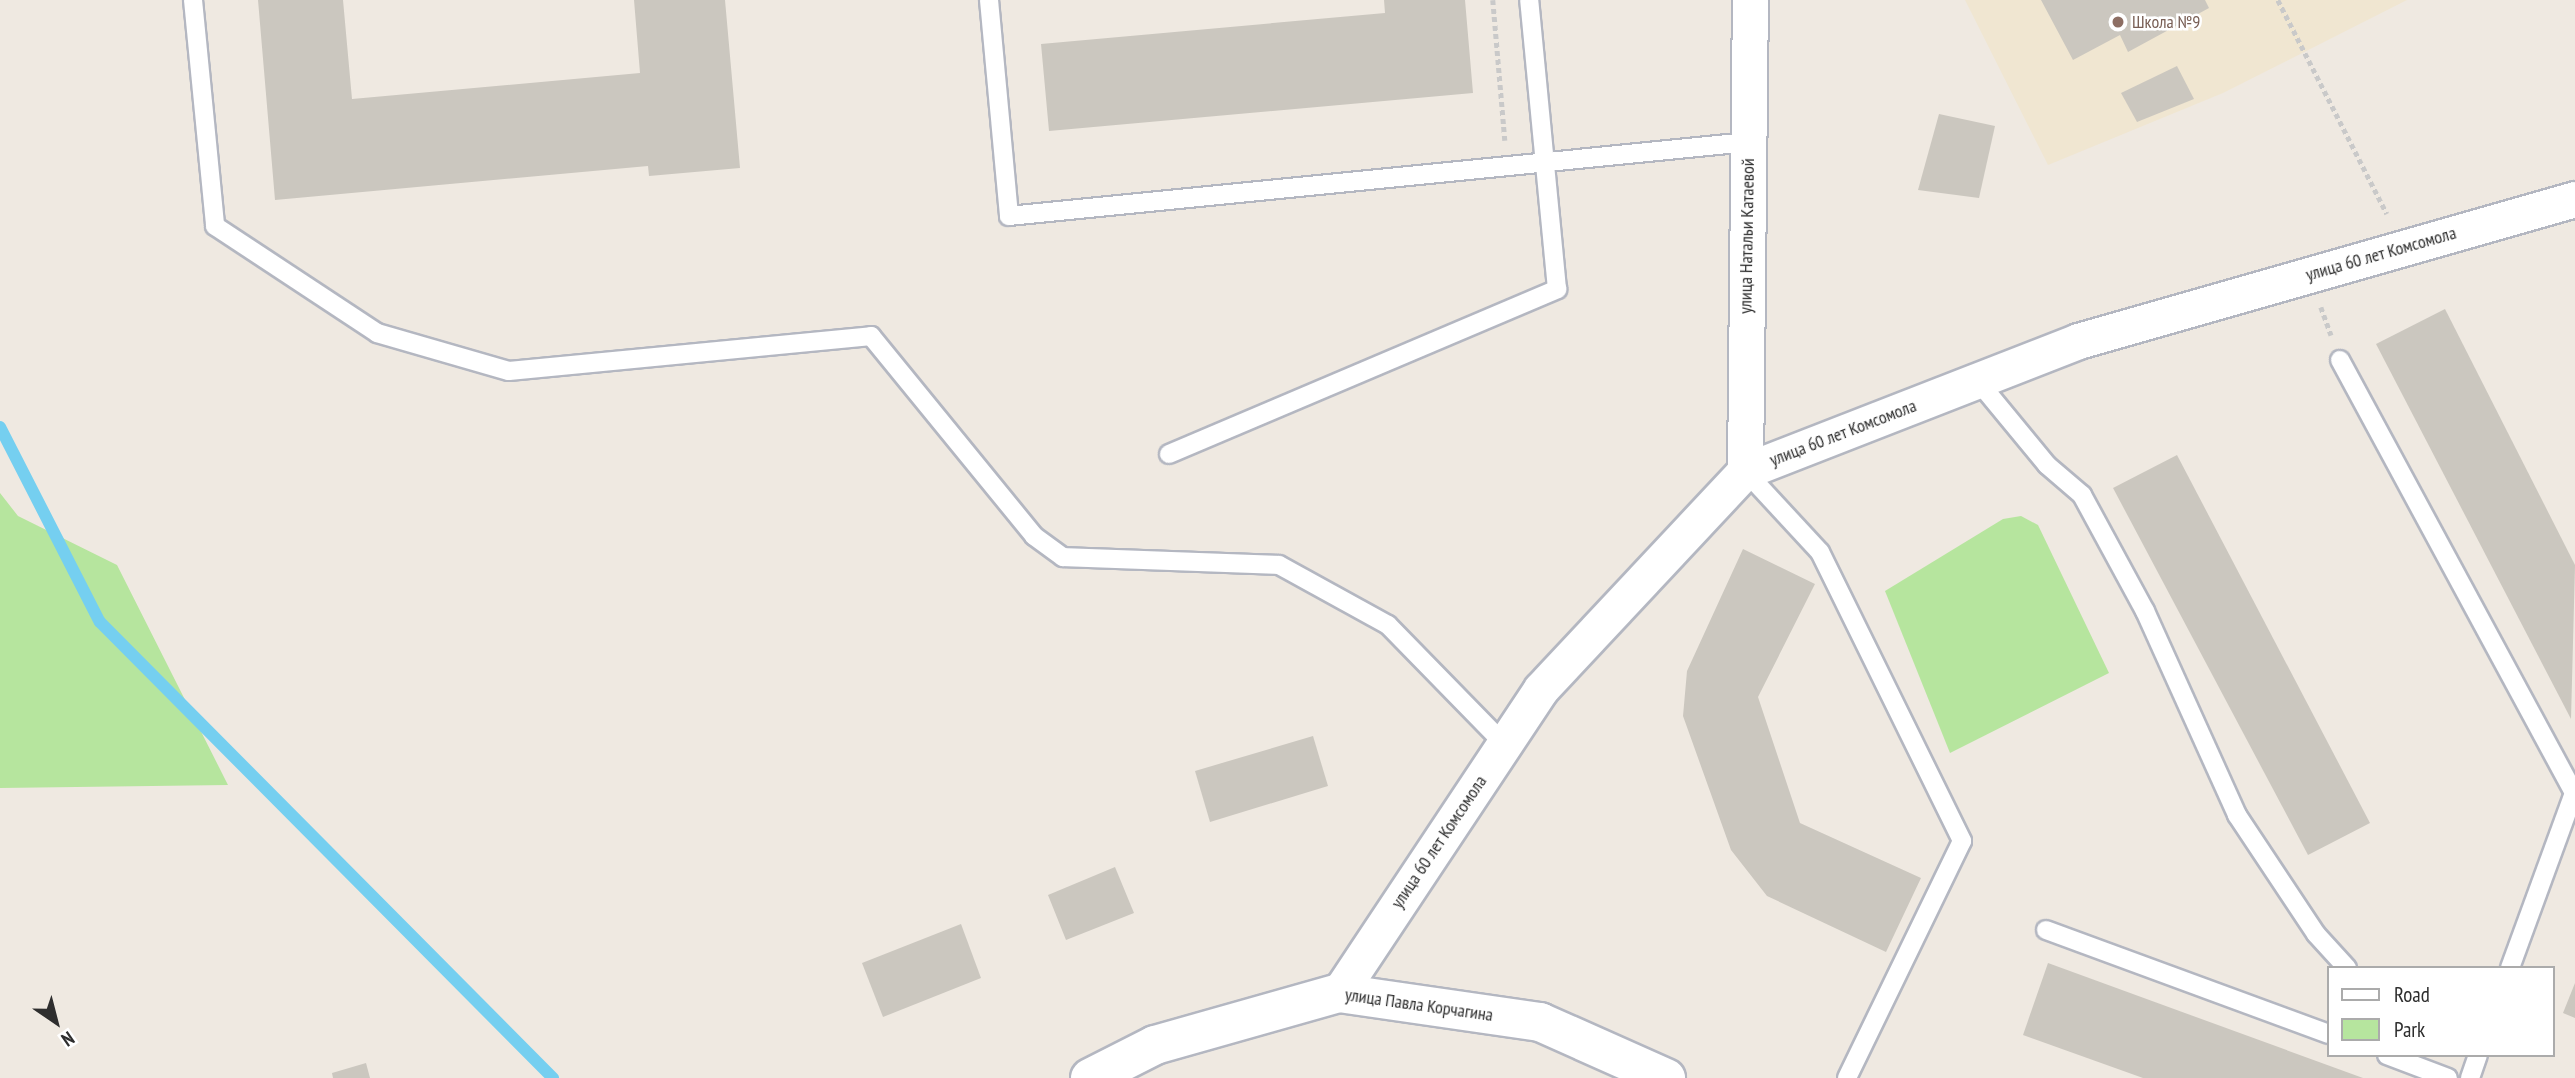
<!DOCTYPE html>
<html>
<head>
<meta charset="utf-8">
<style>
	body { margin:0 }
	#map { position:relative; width:2575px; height:1078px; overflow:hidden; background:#efe9e1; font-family:"PT Sans Narrow",sans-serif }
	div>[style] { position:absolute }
	.education>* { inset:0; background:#f0e6d1 }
	.green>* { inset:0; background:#b6e59e }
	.stream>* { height:12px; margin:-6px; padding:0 6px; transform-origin:6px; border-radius:6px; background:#75cff0 }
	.building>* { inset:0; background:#cbc7bf }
	.path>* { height:4.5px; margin-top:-2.25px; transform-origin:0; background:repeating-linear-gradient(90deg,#c9c9c9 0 5px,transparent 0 8.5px) }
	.roads { filter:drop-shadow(2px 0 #b4b7c1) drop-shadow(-2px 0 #b4b7c1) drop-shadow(0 2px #b4b7c1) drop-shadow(0 -2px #b4b7c1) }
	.lane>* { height:18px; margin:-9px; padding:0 9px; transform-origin:9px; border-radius:9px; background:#fff }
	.street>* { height:35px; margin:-17.5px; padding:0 17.5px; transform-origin:17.5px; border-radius:17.5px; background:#fff }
	.secondary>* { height:38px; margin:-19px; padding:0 19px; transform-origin:19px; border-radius:19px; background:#fff }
	.dots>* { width:19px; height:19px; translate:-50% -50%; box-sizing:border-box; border:4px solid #fff; border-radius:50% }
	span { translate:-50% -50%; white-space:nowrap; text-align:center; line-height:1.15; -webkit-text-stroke:5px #fff; paint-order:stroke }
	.education-label { font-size:18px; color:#785e54 }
	.left { translate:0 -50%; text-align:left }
	.street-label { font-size:18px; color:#2e2e2e }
	.legend { position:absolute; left:2327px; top:966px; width:228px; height:91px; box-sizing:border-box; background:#fff; border:2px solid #ababab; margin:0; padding:9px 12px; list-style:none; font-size:21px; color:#2e2e2e }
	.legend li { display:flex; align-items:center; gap:14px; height:35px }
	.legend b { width:35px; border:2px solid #ababab }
	.north { position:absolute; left:21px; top:987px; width:70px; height:70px; -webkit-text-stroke:5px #fff; paint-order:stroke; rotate:145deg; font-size:19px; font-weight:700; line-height:28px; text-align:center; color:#2e2e2e }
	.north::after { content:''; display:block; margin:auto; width:24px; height:32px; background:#2e2e2e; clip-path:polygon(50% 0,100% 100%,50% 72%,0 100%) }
</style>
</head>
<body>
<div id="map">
	<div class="education">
		<div style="clip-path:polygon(1965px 0,2407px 0,2223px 93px,2048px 165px)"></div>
	</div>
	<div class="green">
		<div style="clip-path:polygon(0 493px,18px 516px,117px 565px,228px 785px,0 788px)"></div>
		<div style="clip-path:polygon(2021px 516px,2038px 525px,2109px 673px,1950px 753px,1885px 591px,2003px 519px)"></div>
	</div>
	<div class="stream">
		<div style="left:0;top:427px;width:219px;rotate:62.9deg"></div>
		<div style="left:100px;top:622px;width:643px;rotate:45.19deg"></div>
	</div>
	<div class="building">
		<div style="clip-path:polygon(258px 0,343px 0,352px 99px,640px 73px,634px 0,725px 0,740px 168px,649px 176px,648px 166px,275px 200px)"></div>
		<div style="clip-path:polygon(1384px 0,1465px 0,1473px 93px,1049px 131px,1041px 44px,1385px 13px)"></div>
		<div style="clip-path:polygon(2041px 0,2205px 0,2209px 8px,2128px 52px,2120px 35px,2073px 60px)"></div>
		<div style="clip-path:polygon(2177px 66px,2194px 99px,2137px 122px,2121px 93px)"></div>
		<div style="clip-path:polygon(1939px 114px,1995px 126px,1979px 198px,1918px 190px)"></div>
		<div style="clip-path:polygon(2445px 309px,2575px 565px,2571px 719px,2376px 344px)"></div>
		<div style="clip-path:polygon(2177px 455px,2370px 823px,2308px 855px,2113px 488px)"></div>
		<div style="clip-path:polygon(1743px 549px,1815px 584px,1758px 697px,1800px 823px,1921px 878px,1886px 952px,1767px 896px,1731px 850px,1683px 716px,1687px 671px)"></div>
		<div style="clip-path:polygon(1313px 736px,1328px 786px,1210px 822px,1195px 771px)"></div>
		<div style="clip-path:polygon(1115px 867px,1134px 913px,1066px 940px,1048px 895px)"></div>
		<div style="clip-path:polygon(961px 924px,981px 978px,883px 1017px,862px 963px)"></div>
		<div style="clip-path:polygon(2048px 963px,2363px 1078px,2143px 1078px,2023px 1035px)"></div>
		<div style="clip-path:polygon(2575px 983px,2575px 1018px,2563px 1013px)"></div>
		<div style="clip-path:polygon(366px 1063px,370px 1078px,333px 1078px,332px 1073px)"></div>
	</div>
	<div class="path">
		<div style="left:1493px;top:0;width:141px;rotate:85.1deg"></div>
		<div style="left:2278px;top:0;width:240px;rotate:63deg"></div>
		<div style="left:2321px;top:307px;width:30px;rotate:70deg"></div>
	</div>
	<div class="roads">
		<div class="lane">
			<div style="left:193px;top:0;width:227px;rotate:84.4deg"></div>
			<div style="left:215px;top:226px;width:194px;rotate:33.4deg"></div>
			<div style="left:377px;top:333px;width:137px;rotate:16.1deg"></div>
			<div style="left:509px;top:371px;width:364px;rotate:-5.5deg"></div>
			<div style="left:871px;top:336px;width:258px;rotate:50.8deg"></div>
			<div style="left:1034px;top:536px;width:36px;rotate:36deg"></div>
			<div style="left:1063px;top:557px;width:216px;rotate:2.1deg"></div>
			<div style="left:1279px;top:565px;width:124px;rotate:28.8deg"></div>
			<div style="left:1388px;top:625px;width:166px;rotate:45.7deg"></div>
			<div style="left:989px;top:0;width:217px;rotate:84.7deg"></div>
			<div style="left:1009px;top:216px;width:743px;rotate:-5.72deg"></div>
			<div style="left:2340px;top:360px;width:492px;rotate:61.6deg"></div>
			<div style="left:2574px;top:793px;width:186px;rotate:110.1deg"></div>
			<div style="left:1977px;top:380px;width:110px;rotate:50.5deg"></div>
			<div style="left:2047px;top:465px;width:46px;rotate:40.6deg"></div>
			<div style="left:2082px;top:495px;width:132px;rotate:61.5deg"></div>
			<div style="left:2145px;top:611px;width:224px;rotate:65.7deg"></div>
			<div style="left:2237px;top:815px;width:143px;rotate:56.4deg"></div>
			<div style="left:2316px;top:934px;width:46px;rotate:47.6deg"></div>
			<div style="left:1169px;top:454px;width:422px;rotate:-23deg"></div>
			<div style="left:1557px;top:289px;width:290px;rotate:-95.5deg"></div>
			<div style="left:1745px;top:471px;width:110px;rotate:47.2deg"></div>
			<div style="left:1820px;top:552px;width:322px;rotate:63.8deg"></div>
			<div style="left:1962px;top:841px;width:263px;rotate:115.9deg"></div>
			<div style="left:2046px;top:930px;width:301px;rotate:20.2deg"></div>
			<div style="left:2387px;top:1055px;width:65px;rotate:20.7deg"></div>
			<div style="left:2470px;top:1078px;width:24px;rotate:-71deg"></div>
		</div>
		<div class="street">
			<div style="left:1745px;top:471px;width:471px;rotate:-89.4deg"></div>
			<div style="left:1339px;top:993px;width:365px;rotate:-56.4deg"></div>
			<div style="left:1541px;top:689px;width:299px;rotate:-46.9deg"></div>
			<div style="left:1745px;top:471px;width:357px;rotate:-21.3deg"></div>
			<div style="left:2078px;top:341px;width:517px;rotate:-15.95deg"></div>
		</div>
		<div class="secondary">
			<div style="left:1090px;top:1078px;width:73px;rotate:-26.9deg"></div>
			<div style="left:1155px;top:1045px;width:191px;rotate:-15.8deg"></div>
			<div style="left:1339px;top:993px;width:203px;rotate:8.2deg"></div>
			<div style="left:1540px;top:1022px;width:138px;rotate:24deg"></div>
		</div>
	</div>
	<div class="dots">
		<div style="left:2118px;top:22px;background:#8d6e63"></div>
	</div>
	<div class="education-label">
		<span class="left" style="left:2132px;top:22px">Школа №9</span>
	</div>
	<div class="street-label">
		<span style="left:1747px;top:236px;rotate:-89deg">улица Натальи Катаевой</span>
		<span style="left:2381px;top:254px;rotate:-16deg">улица 60 лет Комсомола</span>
		<span style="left:1843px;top:433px;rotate:-21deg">улица 60 лет Комсомола</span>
		<span style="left:1439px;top:842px;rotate:-56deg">улица 60 лет Комсомола</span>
		<span style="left:1419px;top:1005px;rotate:8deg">улица Павла Корчагина</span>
	</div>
	<ul class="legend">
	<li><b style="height:9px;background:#fff"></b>Road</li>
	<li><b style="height:19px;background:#b6e59e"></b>Park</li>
	</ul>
	<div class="north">N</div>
</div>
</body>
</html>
